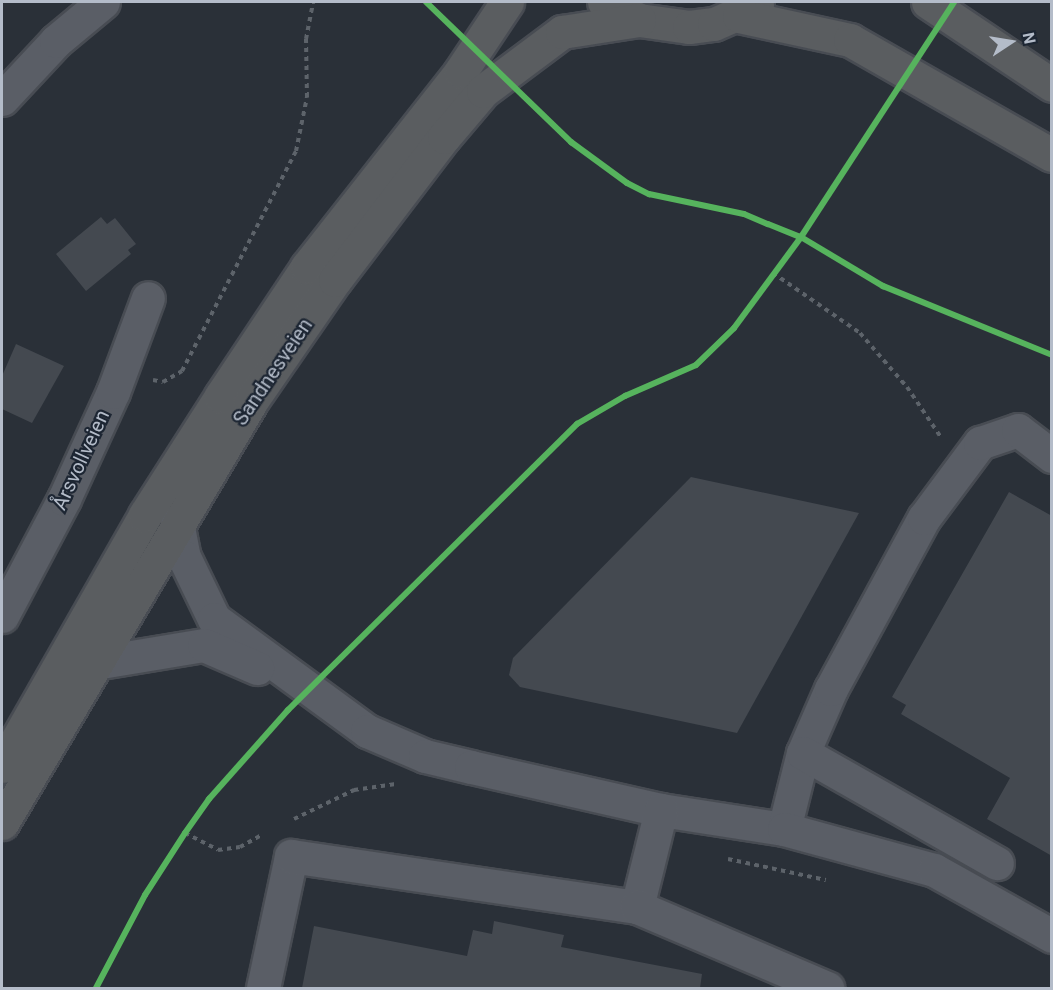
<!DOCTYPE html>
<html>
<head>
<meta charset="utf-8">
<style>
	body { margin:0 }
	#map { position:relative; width:1053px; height:990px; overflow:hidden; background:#2a3038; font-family:Roboto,sans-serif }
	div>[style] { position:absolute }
	.building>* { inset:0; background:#444950 }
	.path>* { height:4px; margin-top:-2px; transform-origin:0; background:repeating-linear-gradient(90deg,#5d636a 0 4.5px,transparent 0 9px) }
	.roads { filter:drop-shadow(2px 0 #484c53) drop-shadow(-2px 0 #484c53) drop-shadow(0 2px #484c53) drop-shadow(0 -2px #484c53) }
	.minor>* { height:33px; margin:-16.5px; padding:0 16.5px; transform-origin:16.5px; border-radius:16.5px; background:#5a5e66 }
	.highway>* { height:33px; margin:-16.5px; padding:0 16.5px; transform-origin:16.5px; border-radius:16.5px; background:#5a5d60 }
	.cycleway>* { height:6px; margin:-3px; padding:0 3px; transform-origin:3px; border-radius:3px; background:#56b35d }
	span { translate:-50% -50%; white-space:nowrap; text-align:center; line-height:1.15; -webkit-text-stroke:4.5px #1d2633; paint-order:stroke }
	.street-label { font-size:20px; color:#b4bcc9 }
	.frame { position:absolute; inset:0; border:3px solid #b4bcc9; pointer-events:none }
	.north { position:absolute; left:981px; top:12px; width:60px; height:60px; -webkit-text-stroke:4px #1d2633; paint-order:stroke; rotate:78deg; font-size:16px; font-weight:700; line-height:24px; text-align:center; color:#b4bcc9 }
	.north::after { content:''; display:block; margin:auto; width:21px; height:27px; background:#b4bcc9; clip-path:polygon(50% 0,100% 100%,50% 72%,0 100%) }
</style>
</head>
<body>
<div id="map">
	<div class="building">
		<div style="clip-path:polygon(101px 217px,107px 224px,115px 218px,136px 244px,128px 250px,131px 254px,86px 291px,56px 254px)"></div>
		<div style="clip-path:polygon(16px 344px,64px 366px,32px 423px,2px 409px,2px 376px)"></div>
		<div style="clip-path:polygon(691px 477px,859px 513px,737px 733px,520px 687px,509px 675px,513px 658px)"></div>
		<div style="clip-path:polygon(1009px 492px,1052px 516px,1052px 856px,987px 819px,1010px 778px,901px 714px,906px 705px,892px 697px)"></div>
		<div style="clip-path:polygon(494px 921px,564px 935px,561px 947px,702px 974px,700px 988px,302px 988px,314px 926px,467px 956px,473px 930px,492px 934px)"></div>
	</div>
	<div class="path">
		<div style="left:773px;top:273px;width:106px;rotate:34.6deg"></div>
		<div style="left:860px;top:333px;width:72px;rotate:49deg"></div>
		<div style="left:907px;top:387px;width:59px;rotate:56deg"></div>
		<div style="left:153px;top:380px;width:10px;rotate:11deg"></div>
		<div style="left:163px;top:382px;width:22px;rotate:-30deg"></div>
		<div style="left:182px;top:371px;width:248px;rotate:-62.6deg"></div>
		<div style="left:296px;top:151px;width:55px;rotate:-78.5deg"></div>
		<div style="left:307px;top:97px;width:58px;rotate:-91deg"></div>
		<div style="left:306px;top:39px;width:38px;rotate:-79deg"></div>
		<div style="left:294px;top:819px;width:67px;rotate:-25.8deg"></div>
		<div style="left:354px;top:790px;width:42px;rotate:-8.1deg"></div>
		<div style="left:185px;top:833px;width:37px;rotate:27deg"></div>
		<div style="left:218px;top:850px;width:22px;rotate:-8deg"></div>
		<div style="left:240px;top:847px;width:23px;rotate:-29deg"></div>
		<div style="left:728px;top:859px;width:100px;rotate:12.1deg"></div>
	</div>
	<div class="roads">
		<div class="minor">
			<div style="left:2px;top:99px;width:79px;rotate:-47deg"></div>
			<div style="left:56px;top:41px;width:61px;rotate:-39.7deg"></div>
			<div style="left:177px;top:522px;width:36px;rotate:79deg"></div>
			<div style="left:184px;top:557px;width:69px;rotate:64.2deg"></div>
			<div style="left:214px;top:619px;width:190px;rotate:36.2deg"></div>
			<div style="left:367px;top:731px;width:63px;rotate:23.3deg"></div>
			<div style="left:425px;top:756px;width:47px;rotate:13.4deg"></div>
			<div style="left:471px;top:767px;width:195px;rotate:12.8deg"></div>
			<div style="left:661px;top:810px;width:124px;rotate:8.8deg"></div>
			<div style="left:784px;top:829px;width:78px;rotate:-76deg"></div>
			<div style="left:803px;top:753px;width:70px;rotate:-66.4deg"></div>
			<div style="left:831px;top:689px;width:195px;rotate:-61.5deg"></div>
			<div style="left:924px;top:518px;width:94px;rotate:-53.3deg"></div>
			<div style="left:980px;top:443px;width:40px;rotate:-18.9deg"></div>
			<div style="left:1018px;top:430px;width:43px;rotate:37.4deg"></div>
			<div style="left:2px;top:616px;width:132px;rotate:-62.1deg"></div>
			<div style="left:64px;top:499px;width:118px;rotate:-65.4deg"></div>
			<div style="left:113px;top:392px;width:100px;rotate:-69.6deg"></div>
			<div style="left:95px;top:663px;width:110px;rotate:-9.4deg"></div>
			<div style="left:204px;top:645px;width:58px;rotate:23.5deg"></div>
			<div style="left:803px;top:753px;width:223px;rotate:29.6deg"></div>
			<div style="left:784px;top:829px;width:156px;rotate:15.3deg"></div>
			<div style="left:934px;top:870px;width:135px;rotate:29.2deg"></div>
			<div style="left:637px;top:907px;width:100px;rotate:-76.1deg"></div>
			<div style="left:263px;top:988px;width:135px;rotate:-78deg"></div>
			<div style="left:291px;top:856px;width:350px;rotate:8.4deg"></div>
			<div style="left:637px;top:907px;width:207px;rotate:23.1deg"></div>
		</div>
		<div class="highway">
			<div style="left:604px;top:2px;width:39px;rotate:27deg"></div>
			<div style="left:639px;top:20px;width:50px;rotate:8deg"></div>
			<div style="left:689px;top:27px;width:25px;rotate:-7deg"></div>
			<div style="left:714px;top:24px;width:47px;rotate:-23.8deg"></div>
			<div style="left:928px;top:2px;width:149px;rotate:33.8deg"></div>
			<div style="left:739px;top:16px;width:114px;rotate:12.2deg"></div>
			<div style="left:850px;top:40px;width:232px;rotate:29.7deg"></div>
			<div style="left:2px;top:766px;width:289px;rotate:-60.3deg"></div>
			<div style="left:145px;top:515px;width:141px;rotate:-57.4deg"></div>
			<div style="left:221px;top:396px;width:155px;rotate:-56.3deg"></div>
			<div style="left:307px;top:267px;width:249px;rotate:-51.8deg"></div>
			<div style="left:461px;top:71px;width:83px;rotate:-56.3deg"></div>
			<div style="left:2px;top:823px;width:488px;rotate:-59.4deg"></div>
			<div style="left:250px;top:403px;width:150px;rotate:-55.4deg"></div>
			<div style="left:335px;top:280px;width:180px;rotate:-52.7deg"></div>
			<div style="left:444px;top:137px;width:60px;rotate:-49.7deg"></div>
			<div style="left:483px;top:91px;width:99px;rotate:-36.8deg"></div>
			<div style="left:562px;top:32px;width:78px;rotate:-8.9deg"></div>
		</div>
	</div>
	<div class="cycleway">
		<div style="left:426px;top:2px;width:202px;rotate:44deg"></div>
		<div style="left:571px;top:142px;width:69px;rotate:36.2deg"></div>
		<div style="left:627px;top:183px;width:25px;rotate:27deg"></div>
		<div style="left:649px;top:194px;width:97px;rotate:11.9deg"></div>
		<div style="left:744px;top:214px;width:26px;rotate:23deg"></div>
		<div style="left:768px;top:224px;width:35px;rotate:22deg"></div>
		<div style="left:801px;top:237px;width:96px;rotate:30.9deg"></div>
		<div style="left:883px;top:286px;width:183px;rotate:22.2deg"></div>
		<div style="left:96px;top:988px;width:105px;rotate:-62.2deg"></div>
		<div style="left:145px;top:895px;width:74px;rotate:-57.2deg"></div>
		<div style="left:185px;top:833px;width:42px;rotate:-54.8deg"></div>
		<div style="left:209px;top:799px;width:119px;rotate:-48.4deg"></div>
		<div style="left:288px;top:710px;width:407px;rotate:-44.7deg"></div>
		<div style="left:577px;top:424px;width:56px;rotate:-30.3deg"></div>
		<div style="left:625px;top:396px;width:77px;rotate:-23.6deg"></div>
		<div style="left:696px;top:365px;width:53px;rotate:-44.2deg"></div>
		<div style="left:734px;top:328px;width:113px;rotate:-53.6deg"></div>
		<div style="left:801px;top:237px;width:280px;rotate:-56.9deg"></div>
	</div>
	<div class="street-label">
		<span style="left:273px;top:372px;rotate:-56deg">Sandnesveien</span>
		<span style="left:81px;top:460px;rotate:-65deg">Årsvollveien</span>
	</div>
	<div class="frame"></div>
	<div class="north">N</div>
</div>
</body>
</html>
